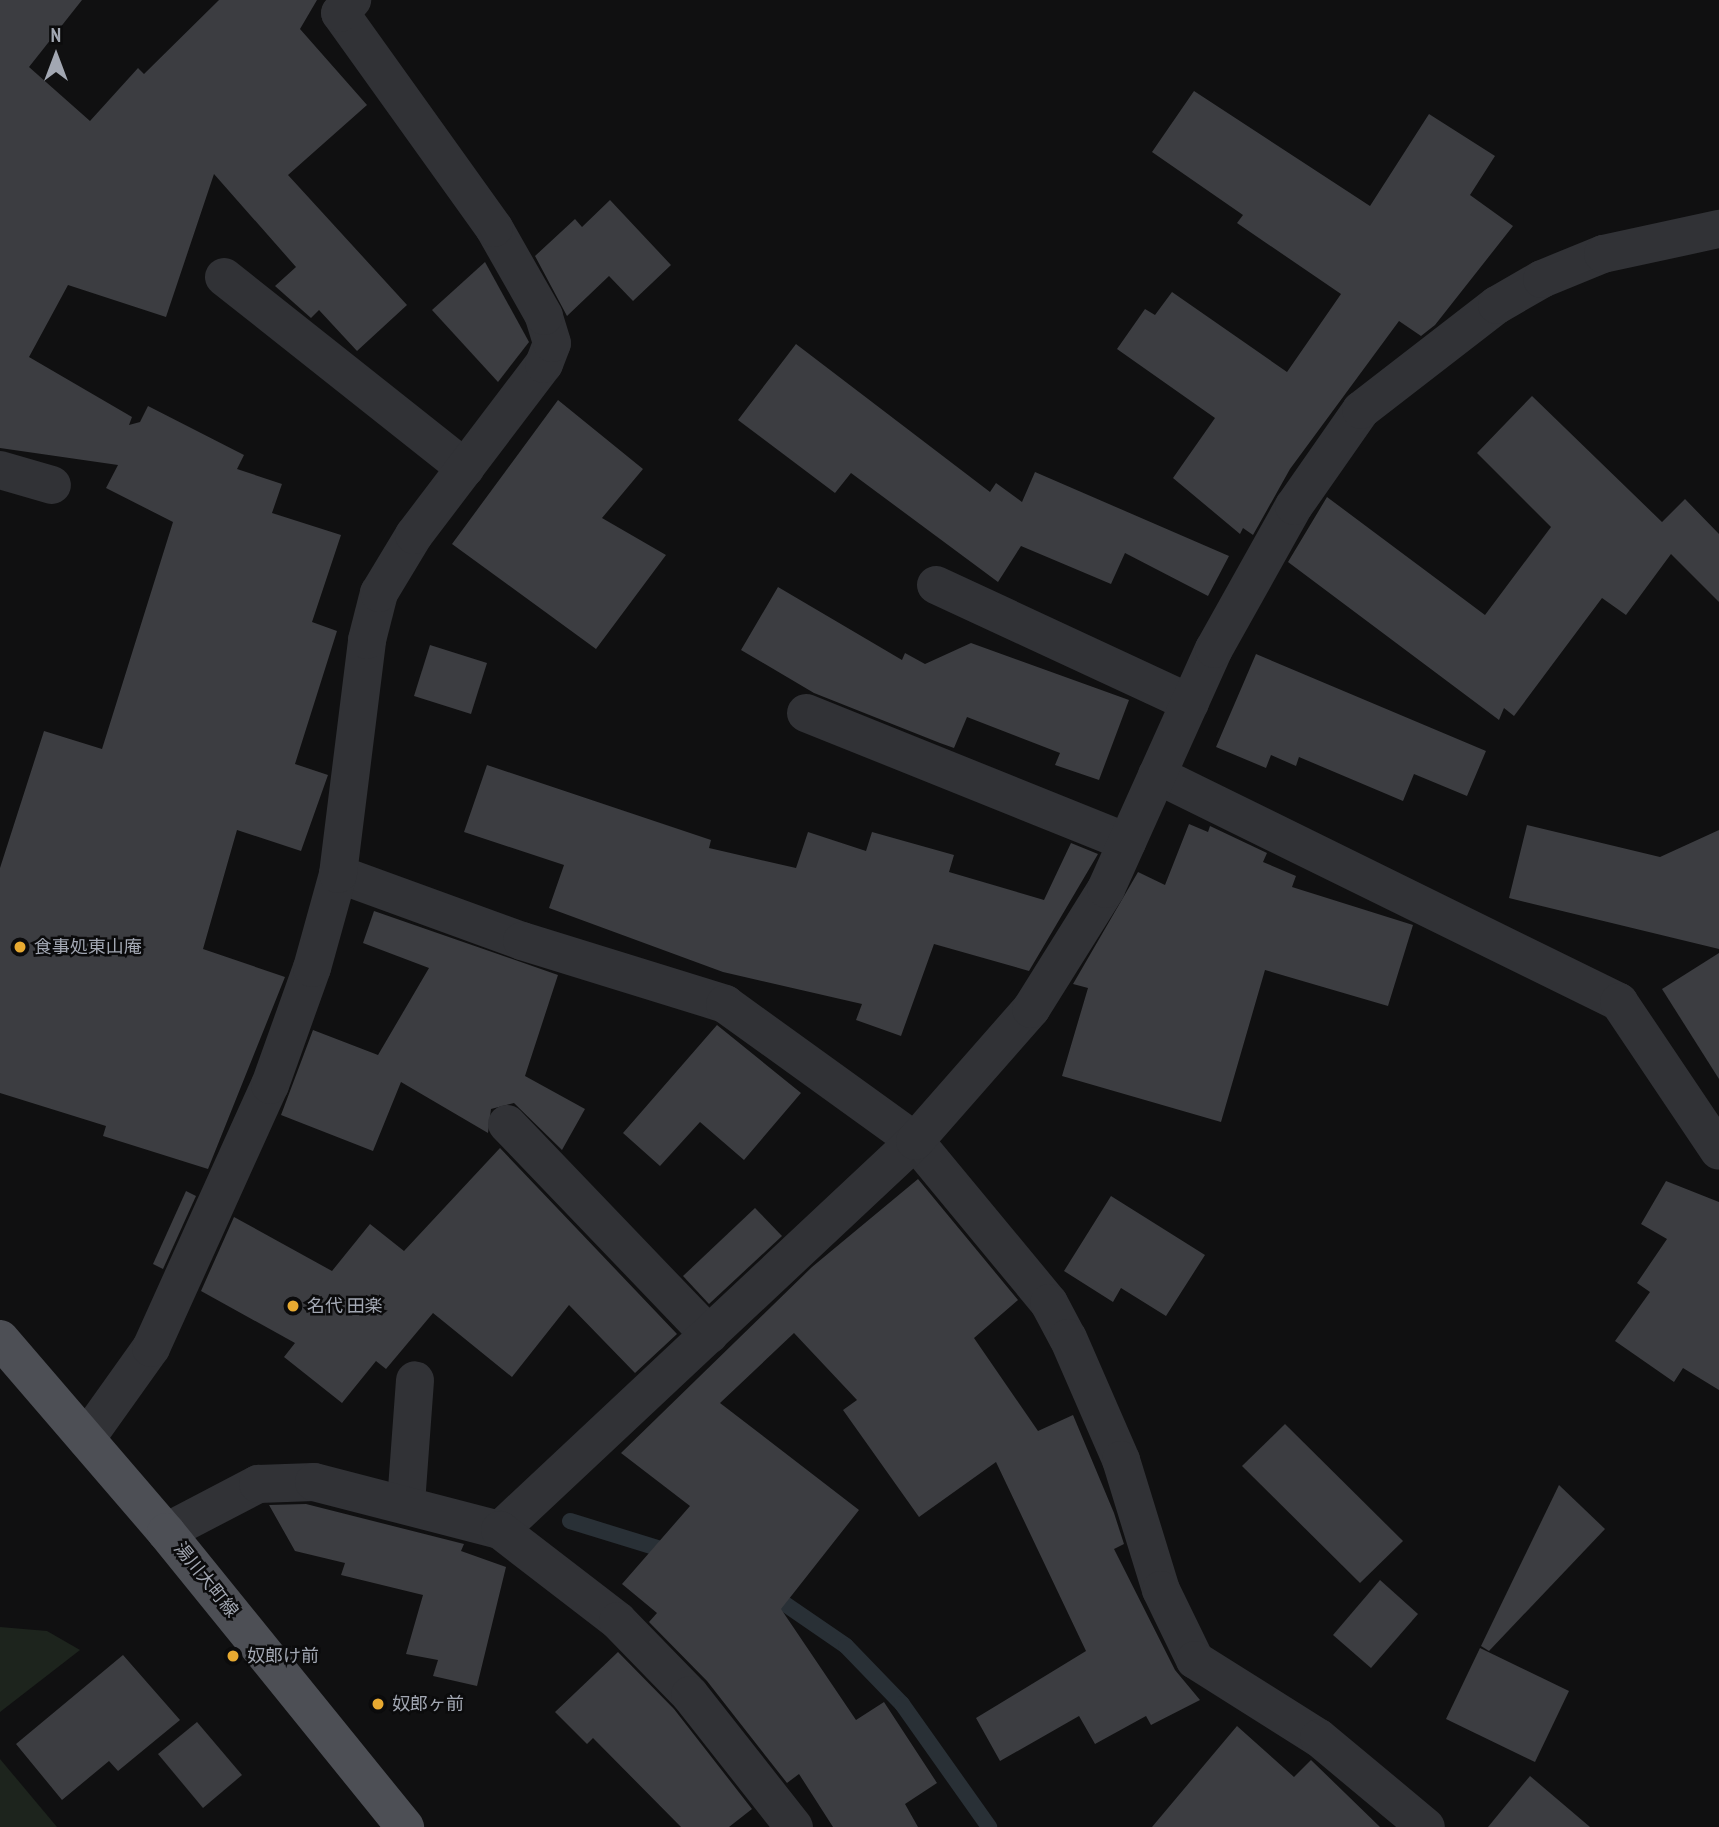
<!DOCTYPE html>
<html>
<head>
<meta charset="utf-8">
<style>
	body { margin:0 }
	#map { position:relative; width:1719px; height:1827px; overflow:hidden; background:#101011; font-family:"PT Sans Narrow","Noto Sans JP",sans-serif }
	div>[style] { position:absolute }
	.green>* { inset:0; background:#1d241d }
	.stream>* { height:16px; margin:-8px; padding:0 8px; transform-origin:8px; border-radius:8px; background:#293036 }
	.building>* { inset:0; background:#3c3d41 }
	.minor>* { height:38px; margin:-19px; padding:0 19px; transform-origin:19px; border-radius:19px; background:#313236 }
	.major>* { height:38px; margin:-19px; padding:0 19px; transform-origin:19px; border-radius:19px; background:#4d4f55 }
	.dots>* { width:19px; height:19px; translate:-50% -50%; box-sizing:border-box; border:4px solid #0b0b0c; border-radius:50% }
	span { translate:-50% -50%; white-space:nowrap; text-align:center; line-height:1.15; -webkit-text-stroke:5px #0b0b0c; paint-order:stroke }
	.poi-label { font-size:18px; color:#a2a7b2 }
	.left { translate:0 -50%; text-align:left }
	.street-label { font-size:18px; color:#a2a7b2 }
	.north { position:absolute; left:21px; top:21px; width:70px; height:70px; -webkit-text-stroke:5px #0b0b0c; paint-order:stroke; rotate:0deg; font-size:19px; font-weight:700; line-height:28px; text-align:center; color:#a2a7b2 }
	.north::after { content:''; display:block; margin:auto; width:24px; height:32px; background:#a2a7b2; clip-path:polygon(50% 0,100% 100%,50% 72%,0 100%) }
</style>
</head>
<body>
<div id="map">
	<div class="green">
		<div style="clip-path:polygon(0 1627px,47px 1631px,80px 1650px,0 1712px)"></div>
		<div style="clip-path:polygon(0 1759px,57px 1827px,0 1827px)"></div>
	</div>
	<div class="stream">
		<div style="left:570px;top:1521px;width:109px;rotate:17.1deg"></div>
		<div style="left:769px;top:1593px;width:93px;rotate:34.5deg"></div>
		<div style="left:846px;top:1646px;width:81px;rotate:46deg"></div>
		<div style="left:902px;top:1704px;width:151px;rotate:54.7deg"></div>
	</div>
	<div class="building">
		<div style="clip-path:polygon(0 0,82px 0,29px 67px,90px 121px,138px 68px,144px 74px,219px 0,317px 0,300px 29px,367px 105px,288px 175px,407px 305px,357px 351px,319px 310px,311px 318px,275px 286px,296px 267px,214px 174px,166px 317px,68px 285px,29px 357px,132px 417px,129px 425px,140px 422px,148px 406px,244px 455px,237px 469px,282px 484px,272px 513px,341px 535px,312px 622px,337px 631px,295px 764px,328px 775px,301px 851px,237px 830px,203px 949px,285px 977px,208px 1169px,103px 1136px,106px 1126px,0 1093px,0 868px,44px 731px,102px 749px,173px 522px,106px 488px,118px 465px,0 448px)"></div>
		<div style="clip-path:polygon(1194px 91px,1370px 206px,1429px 114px,1495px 156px,1470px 195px,1513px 226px,1435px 325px,1421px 336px,1399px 321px,1290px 469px,1253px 535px,1243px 528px,1240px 534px,1173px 478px,1215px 418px,1117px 349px,1145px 309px,1155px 315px,1172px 292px,1287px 372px,1341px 294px,1237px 223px,1243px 215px,1152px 152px)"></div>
		<div style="clip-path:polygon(610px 200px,671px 265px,633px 301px,609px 276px,567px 316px,535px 256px,575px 219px,582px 227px)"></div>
		<div style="clip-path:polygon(485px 262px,529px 342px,498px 382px,432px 310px)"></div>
		<div style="clip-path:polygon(796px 344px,990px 492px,996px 483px,1022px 502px,1035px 472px,1229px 556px,1208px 596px,1125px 553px,1111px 584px,1021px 546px,998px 582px,851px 473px,835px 493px,738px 420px)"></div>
		<div style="clip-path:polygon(1532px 396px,1662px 522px,1685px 499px,1719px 534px,1719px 602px,1671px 554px,1626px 615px,1602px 598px,1514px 716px,1504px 708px,1499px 720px,1288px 562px,1327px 497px,1485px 615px,1551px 527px,1477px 453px)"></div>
		<div style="clip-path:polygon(558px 400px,643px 469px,602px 518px,666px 555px,596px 649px,452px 544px)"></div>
		<div style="clip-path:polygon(778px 587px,902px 660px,905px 653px,925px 664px,971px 643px,1129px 700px,1099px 780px,1055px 765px,1060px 753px,967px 717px,954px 748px,940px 743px,814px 693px,741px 650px)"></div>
		<div style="clip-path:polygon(430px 645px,487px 663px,471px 714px,414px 696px)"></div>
		<div style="clip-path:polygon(1256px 654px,1486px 751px,1467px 796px,1414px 774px,1403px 801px,1299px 757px,1296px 766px,1271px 755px,1266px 768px,1216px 747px)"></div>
		<div style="clip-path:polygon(487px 765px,711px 840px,709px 848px,796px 868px,808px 832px,866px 851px,872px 832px,954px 855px,949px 872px,1044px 900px,1071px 843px,1098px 854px,1029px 971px,934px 944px,901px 1036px,856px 1020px,862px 1004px,723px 972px,549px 908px,564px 865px,464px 832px)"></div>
		<div style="clip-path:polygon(1189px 824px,1208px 832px,1210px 826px,1267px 853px,1263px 862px,1296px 876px,1292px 887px,1413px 925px,1388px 1006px,1265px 970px,1221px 1122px,1062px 1076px,1088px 988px,1073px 984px,1138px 872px,1165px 885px)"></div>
		<div style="clip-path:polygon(1527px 825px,1660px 857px,1719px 830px,1719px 949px,1509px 898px)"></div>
		<div style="clip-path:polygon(374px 911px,558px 975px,525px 1076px,585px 1109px,562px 1150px,514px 1103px,491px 1109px,488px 1133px,401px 1082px,373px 1151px,281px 1115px,313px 1030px,378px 1055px,429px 968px,363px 943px)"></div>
		<div style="clip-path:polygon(1719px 953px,1719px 1079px,1662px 989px)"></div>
		<div style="clip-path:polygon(717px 1025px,801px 1093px,744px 1160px,700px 1122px,660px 1166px,623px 1133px)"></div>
		<div style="clip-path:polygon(500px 1148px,677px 1334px,635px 1373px,569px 1305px,512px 1377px,433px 1313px,386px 1369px,376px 1361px,342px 1403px,284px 1357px,295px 1343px,201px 1291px,234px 1217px,332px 1271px,370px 1224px,404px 1251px)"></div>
		<div style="clip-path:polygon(918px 1179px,1018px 1300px,974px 1338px,1038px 1431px,1073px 1415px,1114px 1513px,1124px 1544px,1114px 1549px,1175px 1670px,1200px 1700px,1151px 1725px,1146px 1716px,1095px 1744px,1079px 1716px,1000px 1761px,976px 1718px,1086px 1651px,996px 1462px,919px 1517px,843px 1410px,857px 1400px,794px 1333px,720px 1403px,859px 1510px,781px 1609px,856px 1720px,884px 1702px,937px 1783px,905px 1804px,918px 1827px,833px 1827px,799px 1774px,787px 1783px,707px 1681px,649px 1622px,657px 1613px,622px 1584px,690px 1506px,621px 1453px,812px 1267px)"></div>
		<div style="clip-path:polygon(1666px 1181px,1719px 1202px,1719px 1390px,1683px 1368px,1674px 1382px,1615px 1341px,1650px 1292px,1637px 1283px,1667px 1239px,1641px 1224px)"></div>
		<div style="clip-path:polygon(186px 1191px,196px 1196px,163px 1269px,153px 1264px)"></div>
		<div style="clip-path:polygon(1111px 1196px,1205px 1255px,1166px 1316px,1121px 1288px,1113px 1302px,1064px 1271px)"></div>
		<div style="clip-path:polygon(755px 1208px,782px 1236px,709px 1304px,683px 1276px)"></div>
		<div style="clip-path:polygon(1285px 1424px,1403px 1541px,1360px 1583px,1242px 1466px)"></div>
		<div style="clip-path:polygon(1559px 1485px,1605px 1529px,1489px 1651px,1481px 1646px)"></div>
		<div style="clip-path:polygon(306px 1504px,464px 1544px,461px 1551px,506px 1567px,477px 1686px,433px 1676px,438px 1660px,406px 1654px,423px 1595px,341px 1575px,345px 1563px,295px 1551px,269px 1505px)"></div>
		<div style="clip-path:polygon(1380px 1580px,1418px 1614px,1371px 1668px,1333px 1635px)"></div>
		<div style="clip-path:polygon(1480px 1648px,1569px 1691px,1535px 1762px,1446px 1719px)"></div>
		<div style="clip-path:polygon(618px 1652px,674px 1709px,752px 1809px,729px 1827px,681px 1827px,593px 1738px,587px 1744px,555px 1712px)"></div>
		<div style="clip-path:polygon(123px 1655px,180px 1720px,118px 1771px,109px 1761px,62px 1800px,16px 1744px)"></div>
		<div style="clip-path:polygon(197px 1722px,242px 1775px,203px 1808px,158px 1754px)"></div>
		<div style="clip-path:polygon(1237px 1726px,1294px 1777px,1311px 1760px,1380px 1827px,1152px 1827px)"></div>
		<div style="clip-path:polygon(1530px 1776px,1590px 1827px,1488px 1827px)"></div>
	</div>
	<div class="minor">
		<div style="left:224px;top:277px;width:308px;rotate:38.4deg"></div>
		<div style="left:0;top:470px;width:54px;rotate:16.1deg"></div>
		<div style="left:936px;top:585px;width:280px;rotate:24.9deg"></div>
		<div style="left:806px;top:713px;width:346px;rotate:21.9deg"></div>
		<div style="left:1157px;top:775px;width:515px;rotate:26.17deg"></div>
		<div style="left:1619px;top:1002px;width:179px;rotate:56.1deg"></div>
		<div style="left:338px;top:874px;width:196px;rotate:20deg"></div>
		<div style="left:522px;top:941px;width:213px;rotate:17.2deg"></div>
		<div style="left:725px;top:1004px;width:234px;rotate:35.8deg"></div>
		<div style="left:915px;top:1141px;width:210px;rotate:50.4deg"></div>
		<div style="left:1049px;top:1303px;width:40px;rotate:62deg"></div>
		<div style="left:1068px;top:1338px;width:133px;rotate:66.5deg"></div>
		<div style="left:1121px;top:1460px;width:136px;rotate:72.9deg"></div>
		<div style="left:1161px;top:1590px;width:78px;rotate:64.1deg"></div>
		<div style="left:1195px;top:1660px;width:146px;rotate:32.2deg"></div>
		<div style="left:1319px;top:1738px;width:139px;rotate:39.8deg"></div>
		<div style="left:507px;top:1124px;width:292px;rotate:46.2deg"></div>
		<div style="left:86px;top:1439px;width:112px;rotate:-54.5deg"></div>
		<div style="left:151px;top:1348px;width:289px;rotate:-65.7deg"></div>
		<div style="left:270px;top:1085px;width:124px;rotate:-70.3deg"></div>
		<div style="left:312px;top:968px;width:98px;rotate:-74.5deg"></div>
		<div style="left:338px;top:874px;width:236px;rotate:-82.9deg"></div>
		<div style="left:367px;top:640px;width:49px;rotate:-75.7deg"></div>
		<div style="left:379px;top:593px;width:68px;rotate:-58.9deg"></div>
		<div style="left:414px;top:535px;width:215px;rotate:-52.8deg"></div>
		<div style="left:544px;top:364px;width:22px;rotate:-69deg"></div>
		<div style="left:552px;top:343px;width:28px;rotate:-107deg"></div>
		<div style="left:544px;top:316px;width:101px;rotate:-119.6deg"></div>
		<div style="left:494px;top:228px;width:264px;rotate:-125.6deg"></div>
		<div style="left:340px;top:13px;width:18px;rotate:-47deg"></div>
		<div style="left:406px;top:1503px;width:123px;rotate:-85.8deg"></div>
		<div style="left:500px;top:1530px;width:569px;rotate:-43.15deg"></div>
		<div style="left:915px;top:1141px;width:176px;rotate:-48.7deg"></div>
		<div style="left:1031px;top:1009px;width:142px;rotate:-58deg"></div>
		<div style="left:1106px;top:889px;width:263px;rotate:-65.8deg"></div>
		<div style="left:1214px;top:649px;width:164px;rotate:-60.8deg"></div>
		<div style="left:1294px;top:506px;width:117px;rotate:-55.1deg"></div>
		<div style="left:1361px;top:410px;width:172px;rotate:-37.7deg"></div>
		<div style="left:1497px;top:305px;width:52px;rotate:-30deg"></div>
		<div style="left:1542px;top:279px;width:66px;rotate:-22.3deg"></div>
		<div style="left:1603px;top:254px;width:119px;rotate:-12.2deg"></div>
		<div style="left:166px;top:1532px;width:104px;rotate:-27.6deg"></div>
		<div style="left:258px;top:1484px;width:56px;rotate:-2deg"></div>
		<div style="left:314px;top:1482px;width:192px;rotate:14.5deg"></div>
		<div style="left:500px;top:1530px;width:149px;rotate:37.6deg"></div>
		<div style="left:618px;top:1621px;width:103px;rotate:45.8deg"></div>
		<div style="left:690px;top:1695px;width:168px;rotate:51.8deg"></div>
	</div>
	<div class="major">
		<div style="left:0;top:1339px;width:255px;rotate:49.3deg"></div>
		<div style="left:166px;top:1532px;width:380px;rotate:51deg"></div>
	</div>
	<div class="dots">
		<div style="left:20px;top:947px;background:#e8aa31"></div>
		<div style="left:293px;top:1306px;background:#e8aa31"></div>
		<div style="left:233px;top:1656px;background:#e8aa31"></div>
		<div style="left:378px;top:1704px;background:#e8aa31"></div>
	</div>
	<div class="poi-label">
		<span class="left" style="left:34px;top:947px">食事処東山庵</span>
		<span class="left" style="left:307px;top:1306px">名代 田楽</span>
		<span class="left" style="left:247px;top:1656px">奴郎け前</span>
		<span class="left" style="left:392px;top:1704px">奴郎ヶ前</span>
	</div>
	<div class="street-label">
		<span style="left:206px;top:1580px;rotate:51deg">湯川大町線</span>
	</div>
	<div class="north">N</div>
</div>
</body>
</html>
